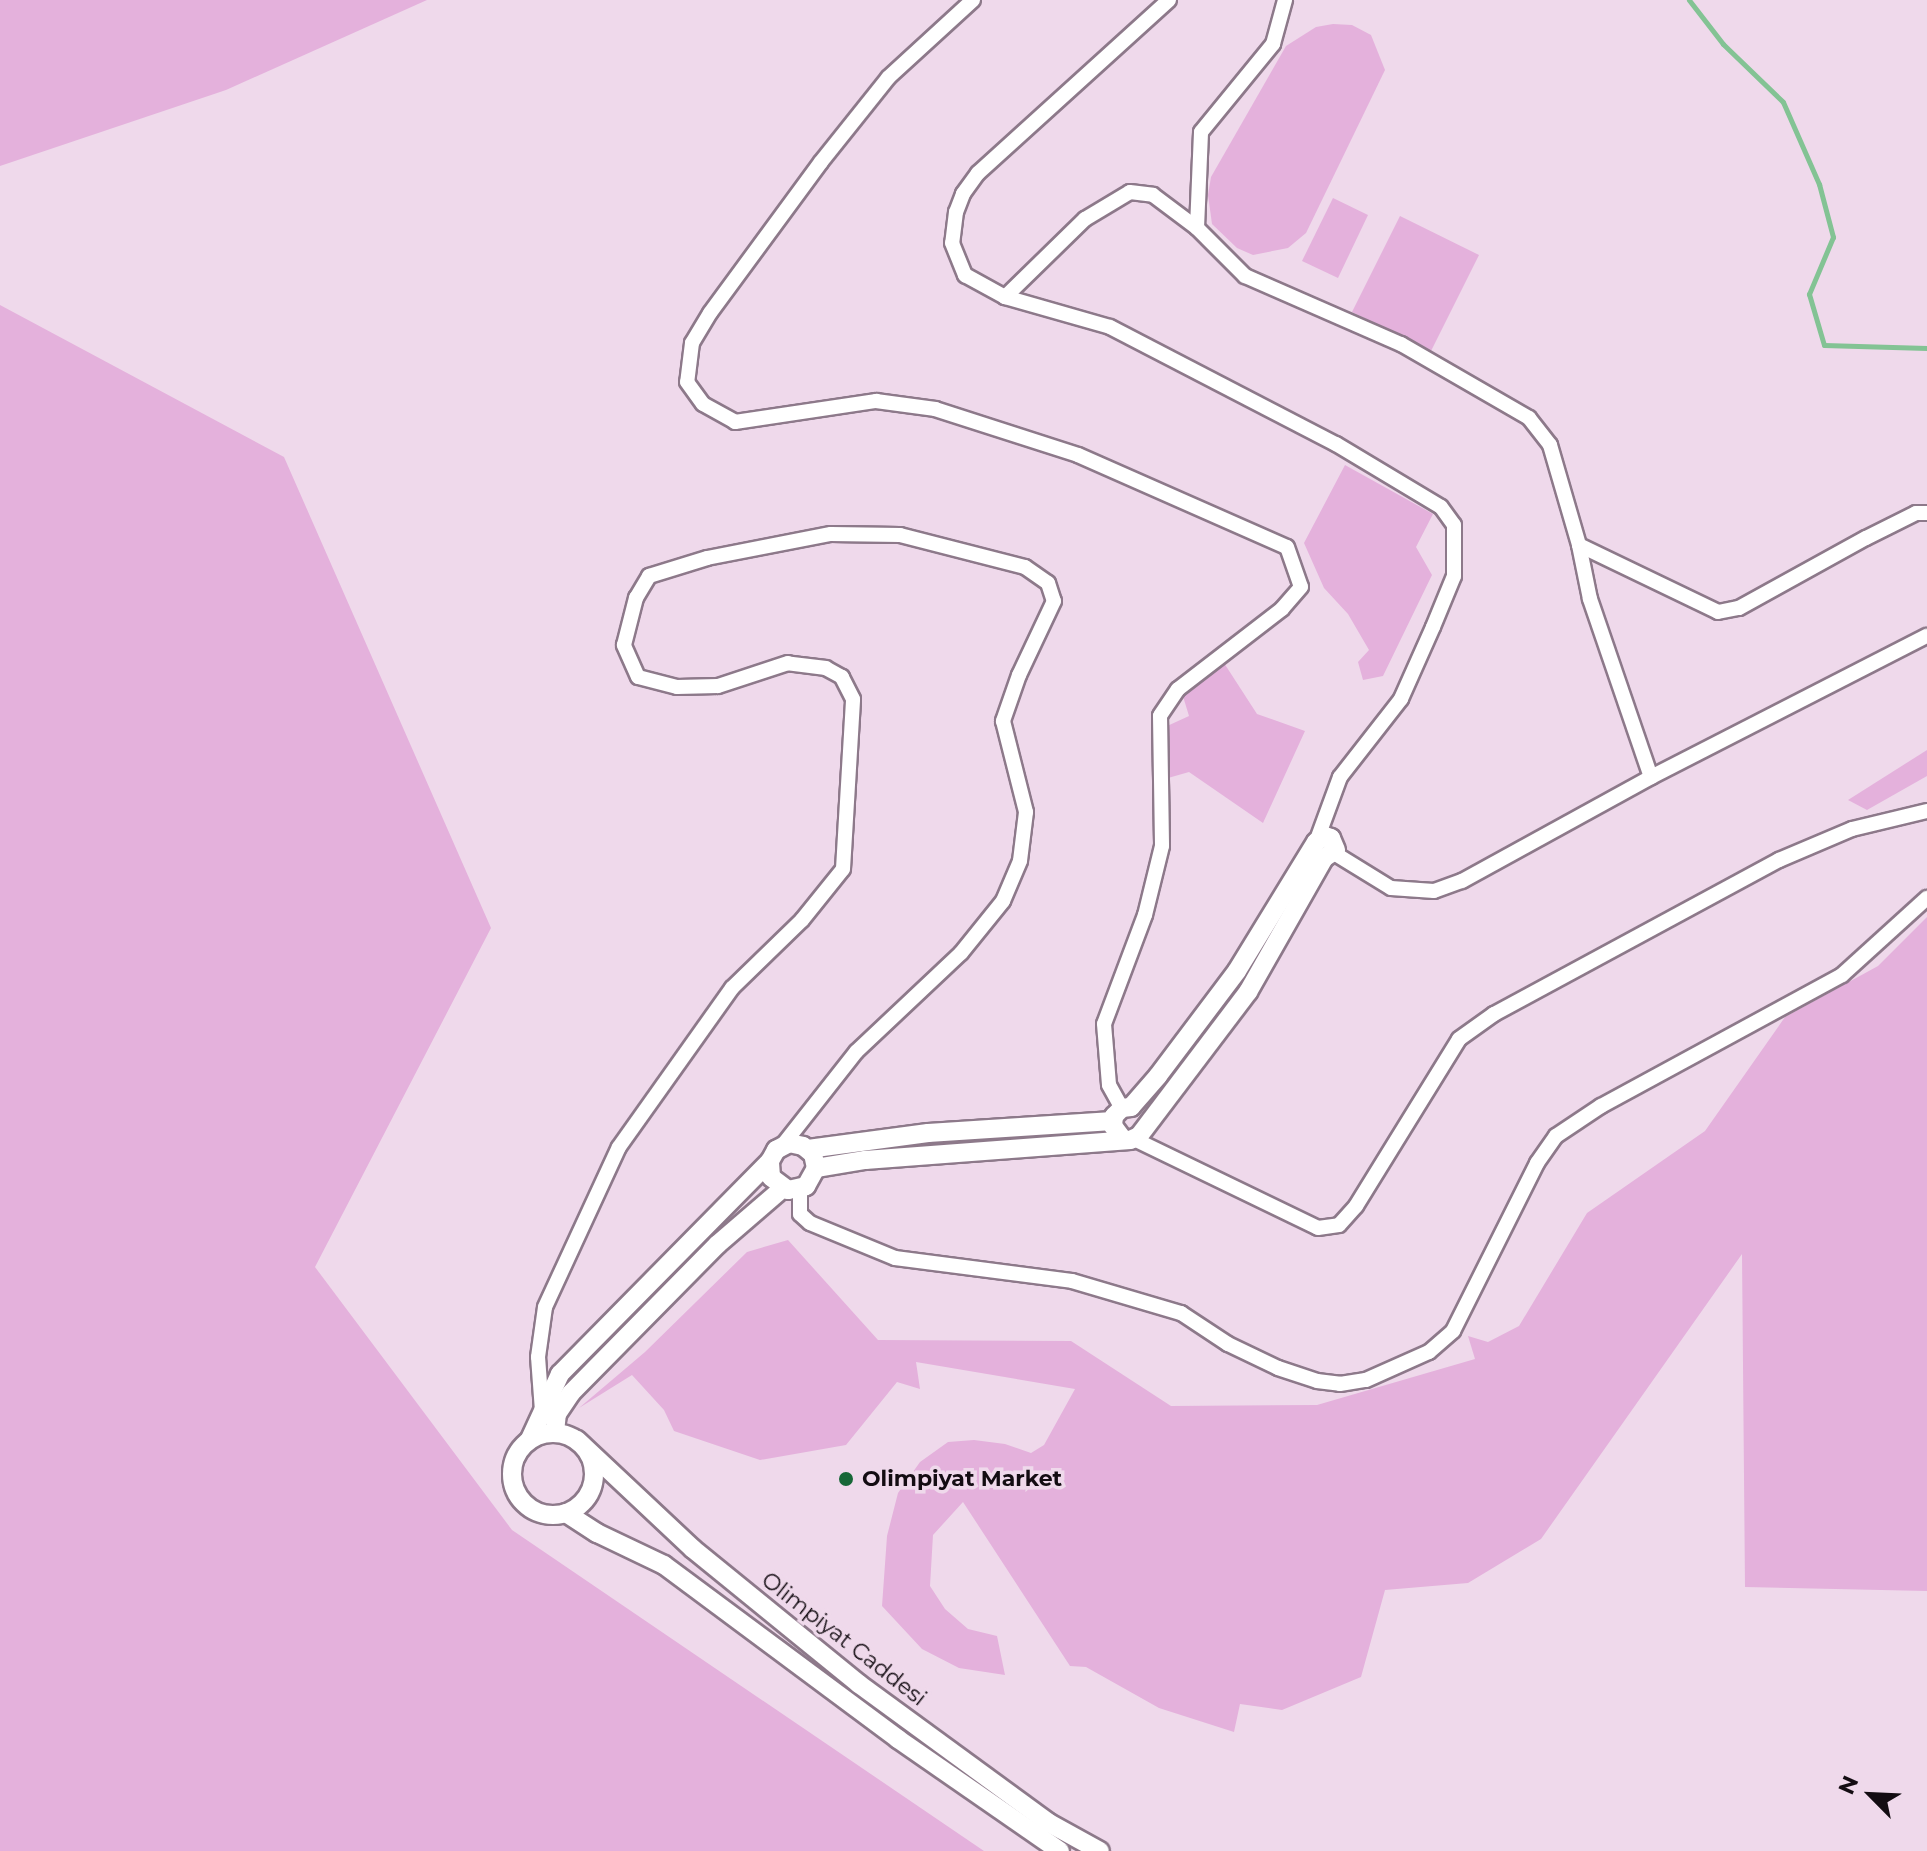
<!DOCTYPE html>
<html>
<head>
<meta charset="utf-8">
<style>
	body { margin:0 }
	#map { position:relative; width:1927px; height:1851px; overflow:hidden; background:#efd9eb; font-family:Montserrat,sans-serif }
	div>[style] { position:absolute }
	.green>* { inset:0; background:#e4b1dc }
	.stream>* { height:5px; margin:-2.5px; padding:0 2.5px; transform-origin:2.5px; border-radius:2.5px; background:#83c394 }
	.roads { filter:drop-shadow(2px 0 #8d798a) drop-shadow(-2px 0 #8d798a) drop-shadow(0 2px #8d798a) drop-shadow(0 -2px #8d798a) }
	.minor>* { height:14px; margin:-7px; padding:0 7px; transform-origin:7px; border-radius:7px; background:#fff }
	.tertiary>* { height:18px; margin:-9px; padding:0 9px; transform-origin:9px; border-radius:9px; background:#fff }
	.tertiary>.ring { margin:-9px; padding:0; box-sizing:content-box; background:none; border:18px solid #fff; border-radius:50% }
	.dots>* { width:22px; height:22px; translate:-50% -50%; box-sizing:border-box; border:4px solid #efd9eb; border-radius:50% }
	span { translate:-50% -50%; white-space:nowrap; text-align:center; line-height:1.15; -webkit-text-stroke:7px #efd9eb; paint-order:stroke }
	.poi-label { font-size:22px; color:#130c12; font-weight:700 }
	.left { translate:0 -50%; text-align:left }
	.street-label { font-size:22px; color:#130c12 }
	.north { position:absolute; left:1831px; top:1755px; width:80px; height:80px; -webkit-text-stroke:6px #efd9eb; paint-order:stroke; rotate:294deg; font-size:22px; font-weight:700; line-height:32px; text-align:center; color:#130c12 }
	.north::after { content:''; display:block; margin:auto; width:28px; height:36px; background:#130c12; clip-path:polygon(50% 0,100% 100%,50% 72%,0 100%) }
</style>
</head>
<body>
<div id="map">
	<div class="green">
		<div style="clip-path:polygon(0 0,427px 0,226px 90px,0 166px)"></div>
		<div style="clip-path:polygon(1333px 24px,1352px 25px,1371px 35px,1385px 70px,1306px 233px,1288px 248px,1253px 255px,1237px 248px,1212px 224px,1208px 195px,1211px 177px,1286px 46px,1316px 27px)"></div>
		<div style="clip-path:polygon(1333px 198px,1368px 215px,1338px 278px,1302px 261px)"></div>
		<div style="clip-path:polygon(1400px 216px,1479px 255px,1431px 351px,1352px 312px)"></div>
		<div style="clip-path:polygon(0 305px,284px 457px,491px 928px,315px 1267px,512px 1530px,984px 1851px,0 1851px)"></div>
		<div style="clip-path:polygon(1345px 465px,1433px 514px,1416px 547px,1432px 575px,1383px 676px,1363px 680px,1358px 662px,1369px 650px,1348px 614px,1324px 588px,1304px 543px)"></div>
		<div style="clip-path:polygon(1224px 663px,1257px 714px,1305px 731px,1263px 823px,1189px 772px,1168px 778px,1165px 727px,1189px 716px,1182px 693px)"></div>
		<div style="clip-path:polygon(1927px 750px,1927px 776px,1867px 810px,1848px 800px)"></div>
		<div style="clip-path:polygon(1927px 917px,1927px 1591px,1745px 1587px,1742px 1254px,1541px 1539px,1468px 1583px,1385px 1590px,1361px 1677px,1282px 1710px,1240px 1704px,1234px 1732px,1159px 1708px,1086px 1667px,1070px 1666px,963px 1502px,933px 1535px,930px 1586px,945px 1609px,968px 1629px,997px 1636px,1005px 1675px,959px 1668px,922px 1649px,882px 1606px,887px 1536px,898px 1493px,920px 1462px,948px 1442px,974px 1440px,1005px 1444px,1031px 1453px,1044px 1445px,1075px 1389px,916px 1362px,920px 1389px,897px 1382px,846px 1445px,760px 1460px,674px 1431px,664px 1410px,632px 1375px,579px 1408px,645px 1352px,747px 1252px,788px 1240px,878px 1340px,1071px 1341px,1171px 1406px,1317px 1405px,1475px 1359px,1468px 1336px,1488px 1342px,1519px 1326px,1587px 1213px,1705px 1131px,1785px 1017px,1878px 966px)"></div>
	</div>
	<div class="stream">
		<div style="left:1689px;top:0;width:56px;rotate:52.3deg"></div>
		<div style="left:1723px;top:44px;width:83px;rotate:44deg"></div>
		<div style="left:1783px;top:102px;width:90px;rotate:66.3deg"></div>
		<div style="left:1819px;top:184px;width:55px;rotate:75.2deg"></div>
		<div style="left:1833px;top:237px;width:62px;rotate:112.8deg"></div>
		<div style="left:1809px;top:294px;width:53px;rotate:73.6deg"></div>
		<div style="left:1824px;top:345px;width:103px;rotate:1.7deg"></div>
	</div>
	<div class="roads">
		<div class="minor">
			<div style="left:973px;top:0;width:115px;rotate:137.5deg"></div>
			<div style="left:888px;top:78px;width:107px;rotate:128.6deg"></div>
			<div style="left:821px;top:162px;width:187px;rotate:126.3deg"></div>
			<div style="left:710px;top:313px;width:35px;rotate:121deg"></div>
			<div style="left:692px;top:343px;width:39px;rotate:97deg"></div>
			<div style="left:687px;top:382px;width:27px;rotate:54deg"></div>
			<div style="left:703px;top:404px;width:37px;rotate:29deg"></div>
			<div style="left:735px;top:422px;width:143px;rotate:-8.5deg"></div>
			<div style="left:876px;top:401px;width:60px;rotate:7.7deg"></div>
			<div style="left:935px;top:409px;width:150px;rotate:17.8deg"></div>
			<div style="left:1078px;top:455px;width:228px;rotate:23.8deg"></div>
			<div style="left:1287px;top:547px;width:42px;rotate:70.7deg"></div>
			<div style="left:1301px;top:587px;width:29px;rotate:131deg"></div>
			<div style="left:1282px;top:609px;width:131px;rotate:142.4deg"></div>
			<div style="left:1178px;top:689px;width:32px;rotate:124deg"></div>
			<div style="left:1160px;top:716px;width:130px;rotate:89.1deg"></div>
			<div style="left:1162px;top:846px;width:71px;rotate:103.8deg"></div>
			<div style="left:1145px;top:915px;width:116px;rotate:110.6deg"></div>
			<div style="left:1104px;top:1024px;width:61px;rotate:85.3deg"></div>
			<div style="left:1109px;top:1085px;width:26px;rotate:61deg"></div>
			<div style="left:1169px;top:0;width:258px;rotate:137.8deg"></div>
			<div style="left:978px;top:173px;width:26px;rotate:126deg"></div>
			<div style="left:963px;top:194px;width:19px;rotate:111deg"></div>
			<div style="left:956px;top:212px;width:31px;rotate:97deg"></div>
			<div style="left:952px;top:243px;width:35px;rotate:68deg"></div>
			<div style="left:965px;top:275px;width:46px;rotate:28.8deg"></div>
			<div style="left:1005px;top:297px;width:109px;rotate:15.9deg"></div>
			<div style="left:1110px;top:327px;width:254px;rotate:27.4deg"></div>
			<div style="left:1336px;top:444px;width:122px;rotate:31deg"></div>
			<div style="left:1441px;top:507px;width:22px;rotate:54deg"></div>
			<div style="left:1454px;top:525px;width:51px;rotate:90deg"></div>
			<div style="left:1454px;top:576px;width:55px;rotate:112.4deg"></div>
			<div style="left:1433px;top:627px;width:79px;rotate:114deg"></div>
			<div style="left:1401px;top:699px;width:99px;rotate:128deg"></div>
			<div style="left:1340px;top:777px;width:72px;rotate:110.2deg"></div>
			<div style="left:1197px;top:228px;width:96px;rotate:-87.6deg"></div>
			<div style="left:1201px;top:132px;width:114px;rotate:-50.7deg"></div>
			<div style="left:1273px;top:44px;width:46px;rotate:-74.7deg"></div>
			<div style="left:1005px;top:297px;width:112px;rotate:-44.3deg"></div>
			<div style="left:1085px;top:219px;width:52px;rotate:-31deg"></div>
			<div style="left:1130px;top:192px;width:23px;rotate:7deg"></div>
			<div style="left:1153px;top:195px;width:55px;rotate:36.9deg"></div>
			<div style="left:1197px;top:228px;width:68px;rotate:45deg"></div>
			<div style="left:1245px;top:276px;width:170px;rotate:23.6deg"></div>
			<div style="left:1401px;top:344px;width:148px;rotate:30deg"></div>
			<div style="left:1529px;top:418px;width:34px;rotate:52deg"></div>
			<div style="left:1550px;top:445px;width:104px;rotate:73.8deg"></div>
			<div style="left:1579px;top:545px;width:55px;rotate:78.5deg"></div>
			<div style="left:1590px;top:599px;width:188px;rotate:71.1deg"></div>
			<div style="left:1579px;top:545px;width:154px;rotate:25.7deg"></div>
			<div style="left:1718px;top:612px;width:21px;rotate:-11deg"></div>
			<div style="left:1739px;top:608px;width:145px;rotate:-28.9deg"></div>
			<div style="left:1866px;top:538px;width:56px;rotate:-26.6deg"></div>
			<div style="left:1916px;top:513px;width:11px"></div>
			<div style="left:1334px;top:853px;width:67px;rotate:31.6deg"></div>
			<div style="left:1391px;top:888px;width:43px;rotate:4deg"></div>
			<div style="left:1434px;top:891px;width:30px;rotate:-20deg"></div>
			<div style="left:1462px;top:881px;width:216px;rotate:-28.8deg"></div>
			<div style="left:1651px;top:777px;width:310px;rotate:-27.1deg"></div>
			<div style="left:1134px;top:1139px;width:204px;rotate:25.8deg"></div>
			<div style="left:1318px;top:1228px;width:21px;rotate:-8deg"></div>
			<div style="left:1339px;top:1225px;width:25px;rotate:-48deg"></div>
			<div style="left:1356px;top:1206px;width:196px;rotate:-58.3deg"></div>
			<div style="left:1459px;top:1039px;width:43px;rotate:-35.5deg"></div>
			<div style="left:1494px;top:1014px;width:324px;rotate:-28.4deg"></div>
			<div style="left:1779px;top:860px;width:79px;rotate:-23deg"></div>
			<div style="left:1852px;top:829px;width:77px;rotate:-13.5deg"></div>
			<div style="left:800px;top:1189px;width:25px;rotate:90deg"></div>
			<div style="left:800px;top:1214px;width:13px;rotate:42deg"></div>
			<div style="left:810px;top:1223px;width:92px;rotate:22.4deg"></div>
			<div style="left:895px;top:1258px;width:178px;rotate:7.4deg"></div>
			<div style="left:1072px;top:1281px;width:114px;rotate:16.4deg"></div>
			<div style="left:1181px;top:1313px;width:56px;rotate:33.4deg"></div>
			<div style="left:1228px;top:1344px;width:55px;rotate:25.6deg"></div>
			<div style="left:1278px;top:1368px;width:41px;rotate:18.4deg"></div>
			<div style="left:1317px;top:1381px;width:23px;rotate:7deg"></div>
			<div style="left:1340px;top:1384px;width:26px;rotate:-9deg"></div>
			<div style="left:1366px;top:1380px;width:69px;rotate:-24deg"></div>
			<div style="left:1429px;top:1352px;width:32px;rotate:-41deg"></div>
			<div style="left:1453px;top:1331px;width:188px;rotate:-63.4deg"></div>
			<div style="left:1537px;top:1163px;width:33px;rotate:-55deg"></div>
			<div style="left:1556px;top:1136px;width:54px;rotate:-33.7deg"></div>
			<div style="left:1601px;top:1106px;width:274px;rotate:-28.5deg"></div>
			<div style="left:1842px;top:975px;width:115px;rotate:-42.2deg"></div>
			<div style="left:542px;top:1411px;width:54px;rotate:-94.2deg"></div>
			<div style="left:538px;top:1357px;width:50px;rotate:-82deg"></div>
			<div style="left:545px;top:1307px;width:176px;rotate:-65.2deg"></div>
			<div style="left:619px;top:1147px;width:195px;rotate:-54.6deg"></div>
			<div style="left:732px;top:988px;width:98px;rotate:-44.2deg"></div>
			<div style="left:802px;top:920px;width:65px;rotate:-51.2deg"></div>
			<div style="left:843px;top:869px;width:170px;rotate:-86.6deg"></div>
			<div style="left:853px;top:699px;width:25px;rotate:-117deg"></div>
			<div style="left:842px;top:677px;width:18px;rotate:-151deg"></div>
			<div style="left:826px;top:668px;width:38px;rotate:-173deg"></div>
			<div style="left:788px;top:663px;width:74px;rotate:161.8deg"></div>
			<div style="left:718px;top:686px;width:41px;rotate:178.6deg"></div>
			<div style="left:677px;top:687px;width:40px;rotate:-165.6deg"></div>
			<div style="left:638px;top:677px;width:35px;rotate:-114deg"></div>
			<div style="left:624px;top:645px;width:49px;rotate:-75.7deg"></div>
			<div style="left:636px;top:598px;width:26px;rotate:-59deg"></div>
			<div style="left:649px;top:576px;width:61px;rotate:-17.2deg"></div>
			<div style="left:707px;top:558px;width:126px;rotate:-11deg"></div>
			<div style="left:831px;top:534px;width:69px;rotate:0.8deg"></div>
			<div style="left:900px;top:535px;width:129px;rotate:14.4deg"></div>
			<div style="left:1025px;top:567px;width:28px;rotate:35deg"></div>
			<div style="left:1048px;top:583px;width:19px;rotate:72deg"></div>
			<div style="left:1054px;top:601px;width:82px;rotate:115.3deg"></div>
			<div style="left:1019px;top:675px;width:49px;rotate:109.2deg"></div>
			<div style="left:1003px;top:721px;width:94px;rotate:75.8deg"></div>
			<div style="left:1026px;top:812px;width:49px;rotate:97deg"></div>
			<div style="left:1020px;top:861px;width:43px;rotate:113deg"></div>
			<div style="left:1003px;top:901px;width:67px;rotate:128.9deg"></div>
			<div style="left:961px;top:953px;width:144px;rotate:136.7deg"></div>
			<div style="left:856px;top:1052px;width:120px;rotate:128.2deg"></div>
		</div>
		<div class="tertiary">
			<div style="left:808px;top:1149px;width:121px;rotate:-7.6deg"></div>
			<div style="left:928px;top:1133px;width:185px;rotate:-3.7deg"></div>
			<div style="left:816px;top:1168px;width:50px;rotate:-9.3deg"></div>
			<div style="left:865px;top:1160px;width:266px;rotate:-4.3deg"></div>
			<div style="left:1130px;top:1140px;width:10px;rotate:-24deg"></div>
			<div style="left:1139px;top:1136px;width:181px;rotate:-52.9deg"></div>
			<div style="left:1248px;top:992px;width:154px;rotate:-60.4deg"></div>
			<div style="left:1324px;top:858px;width:14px;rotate:-34deg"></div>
			<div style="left:1336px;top:850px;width:13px;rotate:-113deg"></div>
			<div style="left:1331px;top:838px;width:6px;rotate:-162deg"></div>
			<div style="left:1325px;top:836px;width:11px;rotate:146deg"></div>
			<div style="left:1316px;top:842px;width:151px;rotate:121.5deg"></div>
			<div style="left:1237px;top:971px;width:131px;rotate:127deg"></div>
			<div style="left:1158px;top:1076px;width:41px;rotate:131.1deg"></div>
			<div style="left:1131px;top:1107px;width:9px;rotate:174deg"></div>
			<div style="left:1122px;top:1108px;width:11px;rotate:135deg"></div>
			<div style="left:1114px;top:1116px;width:10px;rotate:96deg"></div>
			<div style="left:1113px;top:1126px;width:15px;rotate:53deg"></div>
			<div style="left:555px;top:1432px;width:18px;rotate:-84deg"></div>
			<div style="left:557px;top:1414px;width:25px;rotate:-56deg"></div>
			<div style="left:571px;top:1393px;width:209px;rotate:-45.4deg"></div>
			<div style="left:718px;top:1244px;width:86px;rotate:-40.7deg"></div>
			<div class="ring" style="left:512px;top:1433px;width:64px;height:64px"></div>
			<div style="left:530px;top:1439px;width:72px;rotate:-65.2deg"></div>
			<div style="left:560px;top:1374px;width:299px;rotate:-45.4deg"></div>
			<div style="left:770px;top:1161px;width:13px;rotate:-61deg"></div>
			<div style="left:776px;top:1150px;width:15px;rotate:-28deg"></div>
			<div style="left:789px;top:1143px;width:14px;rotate:12deg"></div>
			<div style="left:803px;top:1146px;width:13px;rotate:39deg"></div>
			<div style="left:813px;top:1154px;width:14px;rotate:78deg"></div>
			<div style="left:816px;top:1168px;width:21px;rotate:119deg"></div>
			<div style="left:806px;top:1186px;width:18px;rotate:167deg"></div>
			<div style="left:788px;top:1190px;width:21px;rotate:-143deg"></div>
			<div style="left:771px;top:1177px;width:16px;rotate:-94deg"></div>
			<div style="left:577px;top:1440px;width:159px;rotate:43.2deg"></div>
			<div style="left:693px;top:1549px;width:214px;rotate:39.1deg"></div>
			<div style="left:859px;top:1684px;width:235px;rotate:36.2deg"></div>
			<div style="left:1049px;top:1823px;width:58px;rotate:28.8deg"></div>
			<div style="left:566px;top:1513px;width:37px;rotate:33deg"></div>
			<div style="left:597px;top:1533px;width:74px;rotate:25.5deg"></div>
			<div style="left:664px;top:1565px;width:292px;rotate:36.6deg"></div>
			<div style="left:898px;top:1739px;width:197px;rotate:34.7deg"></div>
		</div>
	</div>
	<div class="dots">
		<div style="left:846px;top:1479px;background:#176737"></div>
	</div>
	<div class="poi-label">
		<span class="left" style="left:862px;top:1479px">Olimpiyat Market</span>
	</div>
	<div class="street-label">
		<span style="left:844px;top:1639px;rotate:38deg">Olimpiyat Caddesi</span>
	</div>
	<div class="north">N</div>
</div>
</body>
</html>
